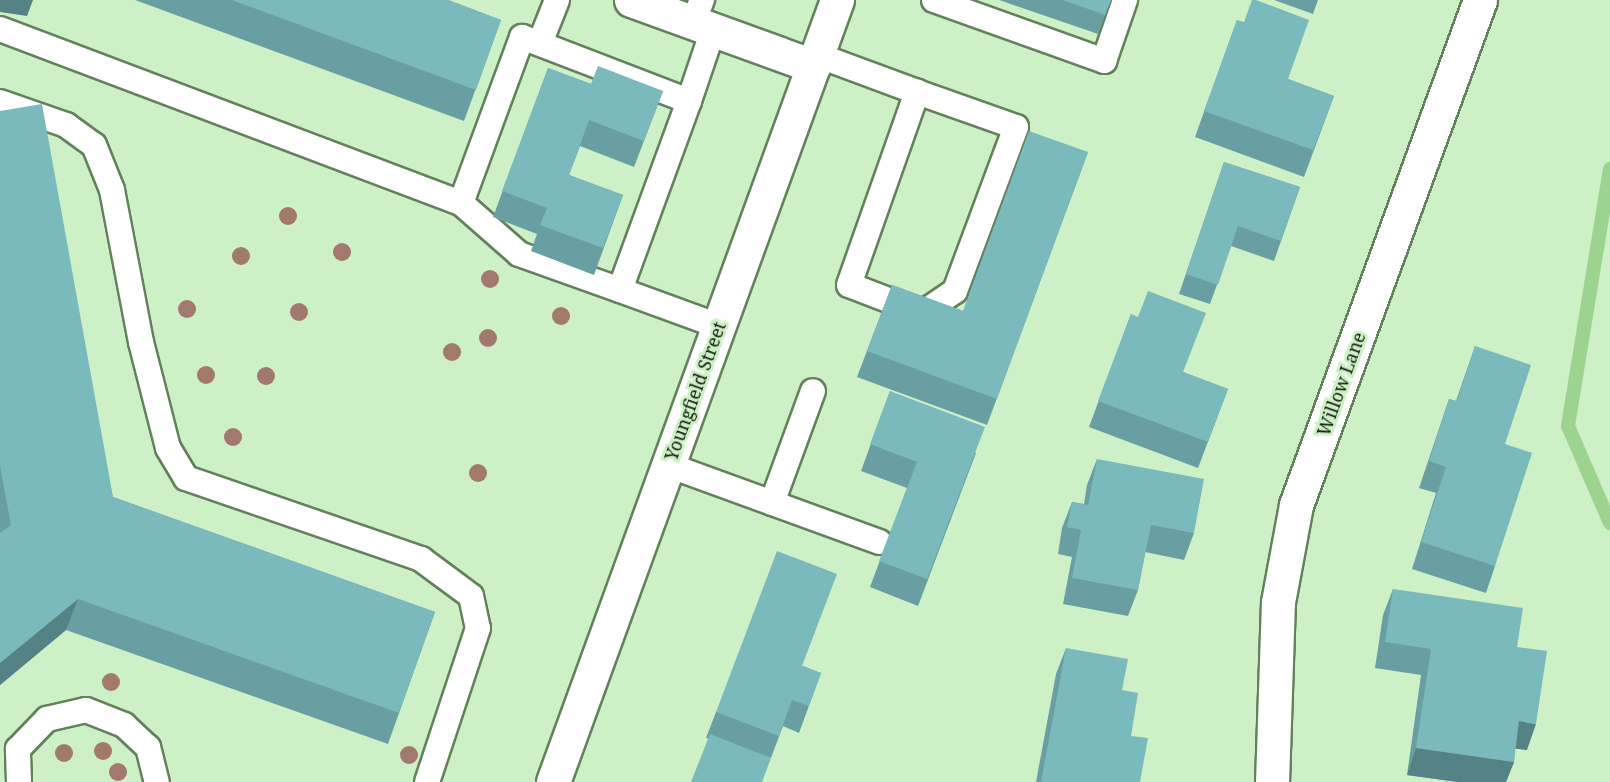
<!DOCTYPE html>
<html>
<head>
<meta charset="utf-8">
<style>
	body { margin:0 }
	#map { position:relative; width:1610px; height:782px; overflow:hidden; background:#cef0c7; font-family:"Noto Serif",serif }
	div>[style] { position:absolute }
	.stream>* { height:14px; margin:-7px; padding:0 7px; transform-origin:7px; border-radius:7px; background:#9cd38f }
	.roads { filter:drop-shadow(2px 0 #63815c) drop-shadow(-2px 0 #63815c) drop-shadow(0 2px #63815c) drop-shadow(0 -2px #63815c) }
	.service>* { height:24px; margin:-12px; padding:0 12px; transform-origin:12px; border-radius:12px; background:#fff }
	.minor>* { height:33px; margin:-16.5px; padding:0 16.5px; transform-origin:16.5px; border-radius:16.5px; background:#fff }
	.tertiary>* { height:33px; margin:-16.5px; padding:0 16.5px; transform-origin:16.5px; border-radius:16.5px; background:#fff }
	.trees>* { width:18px; height:18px; margin:-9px; border-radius:50%; background:#a3796e }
	.wall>* { inset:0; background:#699fa2 }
	.shaded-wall>* { inset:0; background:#558284 }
	.building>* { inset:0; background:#7ab9bc }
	span { translate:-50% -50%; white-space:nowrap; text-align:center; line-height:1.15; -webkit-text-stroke:6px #cef0c7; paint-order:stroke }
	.street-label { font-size:18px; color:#121e0f }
</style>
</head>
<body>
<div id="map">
	<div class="stream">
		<div style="left:1610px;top:169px;width:260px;rotate:99.3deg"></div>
		<div style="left:1568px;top:426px;width:106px;rotate:66.6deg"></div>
	</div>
	<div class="roads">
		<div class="service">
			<div style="left:934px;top:0;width:181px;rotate:19.7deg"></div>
			<div style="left:1104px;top:61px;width:65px;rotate:-71deg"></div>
			<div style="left:693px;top:23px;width:25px;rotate:-69deg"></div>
			<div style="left:0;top:29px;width:493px;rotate:20.7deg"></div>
			<div style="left:461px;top:203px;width:177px;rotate:-69.8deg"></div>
			<div style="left:522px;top:37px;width:179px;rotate:21deg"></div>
			<div style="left:689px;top:101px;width:201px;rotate:110.1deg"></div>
			<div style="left:620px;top:290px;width:105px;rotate:20deg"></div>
			<div style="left:540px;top:43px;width:46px;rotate:-68.4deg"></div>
			<div style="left:817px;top:55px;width:107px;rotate:20.3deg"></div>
			<div style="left:917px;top:92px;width:105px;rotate:19.5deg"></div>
			<div style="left:1016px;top:127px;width:175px;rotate:110.4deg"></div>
			<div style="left:955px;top:291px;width:40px;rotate:146deg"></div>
			<div style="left:922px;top:313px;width:78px;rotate:-159deg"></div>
			<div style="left:849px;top:285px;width:205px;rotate:-70.6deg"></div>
			<div style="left:689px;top:101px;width:75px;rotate:-71.3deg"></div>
			<div style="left:0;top:102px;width:70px;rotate:19.2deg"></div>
			<div style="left:66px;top:125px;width:34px;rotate:36deg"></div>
			<div style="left:94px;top:145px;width:48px;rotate:68.2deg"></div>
			<div style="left:112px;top:190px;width:155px;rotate:79.2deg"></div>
			<div style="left:141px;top:342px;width:109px;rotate:75.7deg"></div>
			<div style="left:168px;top:448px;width:35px;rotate:59deg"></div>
			<div style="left:186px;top:478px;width:249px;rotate:19deg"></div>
			<div style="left:421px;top:559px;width:62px;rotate:36.5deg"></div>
			<div style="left:471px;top:596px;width:33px;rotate:78deg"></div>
			<div style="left:478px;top:628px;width:162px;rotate:108.3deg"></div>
			<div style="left:461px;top:203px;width:77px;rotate:41.3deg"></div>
			<div style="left:519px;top:254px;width:107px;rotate:19.6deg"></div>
			<div style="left:668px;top:465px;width:225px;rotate:20deg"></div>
			<div style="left:772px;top:503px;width:119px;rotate:-69.9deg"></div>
			<div style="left:19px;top:782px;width:33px;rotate:-92deg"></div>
			<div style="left:18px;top:749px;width:42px;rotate:-46deg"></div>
			<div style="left:47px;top:719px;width:40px;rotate:-13deg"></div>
			<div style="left:86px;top:710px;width:41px;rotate:21.5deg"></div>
			<div style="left:124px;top:725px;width:33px;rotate:43deg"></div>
			<div style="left:148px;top:747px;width:36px;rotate:76deg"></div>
		</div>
		<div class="minor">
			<div style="left:631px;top:0;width:194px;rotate:19.9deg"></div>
			<div style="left:1272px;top:782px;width:180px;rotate:-88.1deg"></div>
			<div style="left:1278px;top:602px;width:99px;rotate:-79.5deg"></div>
			<div style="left:1296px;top:505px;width:537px;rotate:-69.98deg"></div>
		</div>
		<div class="tertiary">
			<div style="left:553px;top:782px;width:832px;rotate:-70.04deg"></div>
		</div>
	</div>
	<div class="trees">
		<div style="left:288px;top:216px"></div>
		<div style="left:342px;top:252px"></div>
		<div style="left:241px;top:256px"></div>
		<div style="left:490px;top:279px"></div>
		<div style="left:187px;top:309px"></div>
		<div style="left:299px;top:312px"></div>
		<div style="left:561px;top:316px"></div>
		<div style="left:488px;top:338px"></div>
		<div style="left:452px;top:352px"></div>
		<div style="left:206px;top:375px"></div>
		<div style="left:266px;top:376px"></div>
		<div style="left:233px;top:437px"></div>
		<div style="left:478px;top:473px"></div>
		<div style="left:111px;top:682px"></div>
		<div style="left:103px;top:751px"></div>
		<div style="left:64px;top:753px"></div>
		<div style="left:409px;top:755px"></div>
		<div style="left:118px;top:772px"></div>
	</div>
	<div class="wall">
		<div style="clip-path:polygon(135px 0,448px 0,501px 20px,464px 121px)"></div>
		<div style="clip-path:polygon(999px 0,1111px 0,1098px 34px)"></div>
		<div style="clip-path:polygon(1274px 0,1318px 0,1313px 14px)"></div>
		<div style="clip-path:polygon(1237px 20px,1288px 79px,1334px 96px,1304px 177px,1195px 137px)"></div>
		<div style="clip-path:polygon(548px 68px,591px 84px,663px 91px,634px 167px,580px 146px,569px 175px,623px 195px,594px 275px,531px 251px,537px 234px,493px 217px)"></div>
		<div style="clip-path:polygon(0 111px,113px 497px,435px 612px,388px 744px,66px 630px,0 685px)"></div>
		<div style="clip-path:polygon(1088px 152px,987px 425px,857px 377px,892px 285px,963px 311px)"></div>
		<div style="clip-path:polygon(1224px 162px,1300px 187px,1274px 261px,1231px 246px,1210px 304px,1179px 294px)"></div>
		<div style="clip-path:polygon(1131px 314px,1183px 372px,1228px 389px,1198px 468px,1089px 427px)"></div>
		<div style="clip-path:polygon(1475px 346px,1505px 444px,1495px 566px,1486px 593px,1412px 569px,1436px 493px,1419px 488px,1449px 399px,1456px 401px)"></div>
		<div style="clip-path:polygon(890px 391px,976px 453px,918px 606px,870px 587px,907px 488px,861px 471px)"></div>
		<div style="clip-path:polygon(1097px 459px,1194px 533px,1184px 560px,1145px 552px,1138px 590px,1128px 616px,1063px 604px,1072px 557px,1058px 554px,1062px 528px,1072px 502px,1084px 504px,1087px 485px)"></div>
		<div style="clip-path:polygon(1393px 589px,1517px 647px,1527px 750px,1515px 748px,1514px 762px,1506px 782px,1458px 782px,1407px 775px,1421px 675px,1375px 668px,1383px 615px)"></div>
		<div style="clip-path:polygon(1066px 648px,1122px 690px,1140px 782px,1036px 782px,1056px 674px)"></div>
		<div style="clip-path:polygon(803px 666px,821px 673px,799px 733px,783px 726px,771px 758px,706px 738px,716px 712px)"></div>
	</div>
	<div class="shaded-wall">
		<div style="clip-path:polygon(0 0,33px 0,27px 16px,0 12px)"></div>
		<div style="clip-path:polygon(78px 599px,66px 630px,0 685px,0 663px)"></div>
		<div style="clip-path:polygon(1519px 721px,1536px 724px,1527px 750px,1510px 748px)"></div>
		<div style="clip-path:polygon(1416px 748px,1514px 762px,1506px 782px,1458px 782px,1407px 775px)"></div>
	</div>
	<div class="building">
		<div style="clip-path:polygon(232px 0,448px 0,501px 20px,476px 90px)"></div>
		<div style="clip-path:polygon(1063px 0,1111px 0,1105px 15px)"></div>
		<div style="clip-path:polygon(1252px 0,1256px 0,1309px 20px,1288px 79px,1334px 96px,1313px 150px,1204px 111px,1237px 20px,1244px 22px)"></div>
		<div style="clip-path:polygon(598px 66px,663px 91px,644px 141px,589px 120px,569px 175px,623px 195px,603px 248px,540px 225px,547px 208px,502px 191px,548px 68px,591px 84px)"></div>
		<div style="clip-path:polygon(42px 104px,113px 497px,435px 612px,399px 713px,78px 599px,0 663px,0 533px,11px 525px,0 466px,0 111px)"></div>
		<div style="clip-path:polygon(1029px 131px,1088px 152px,997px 399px,867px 351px,892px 285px,963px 311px)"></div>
		<div style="clip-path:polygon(1224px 162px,1300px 187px,1281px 241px,1238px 226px,1218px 285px,1186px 274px)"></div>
		<div style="clip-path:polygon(1148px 291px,1206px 313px,1183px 372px,1228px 389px,1208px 442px,1098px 401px,1131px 314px,1138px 317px)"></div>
		<div style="clip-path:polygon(1475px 346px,1531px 365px,1505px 444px,1532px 453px,1495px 566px,1421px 542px,1446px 467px,1429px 461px,1449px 399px,1457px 401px)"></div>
		<div style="clip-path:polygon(890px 391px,985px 427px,927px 579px,879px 561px,917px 462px,870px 444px)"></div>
		<div style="clip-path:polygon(1097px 459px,1204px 479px,1194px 533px,1151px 525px,1138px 590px,1072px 578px,1081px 530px,1067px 527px,1072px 502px,1088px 505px)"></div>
		<div style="clip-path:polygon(777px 551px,837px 574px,802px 666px,821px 673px,809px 706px,792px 700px,779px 736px,716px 712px)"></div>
		<div style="clip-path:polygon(1393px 589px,1523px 608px,1517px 647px,1547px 651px,1536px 724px,1519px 721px,1514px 762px,1416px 748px,1431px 649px,1385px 642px)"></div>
		<div style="clip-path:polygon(1066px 648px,1128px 659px,1122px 690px,1138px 693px,1131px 736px,1148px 738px,1140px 782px,1041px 782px)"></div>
		<div style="clip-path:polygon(710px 734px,771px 758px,762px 782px,691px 782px)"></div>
	</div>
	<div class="street-label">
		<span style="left:1341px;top:384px;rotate:-70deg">Willow Lane</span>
		<span style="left:695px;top:391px;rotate:-70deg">Youngfield Street</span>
	</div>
</div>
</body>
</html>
